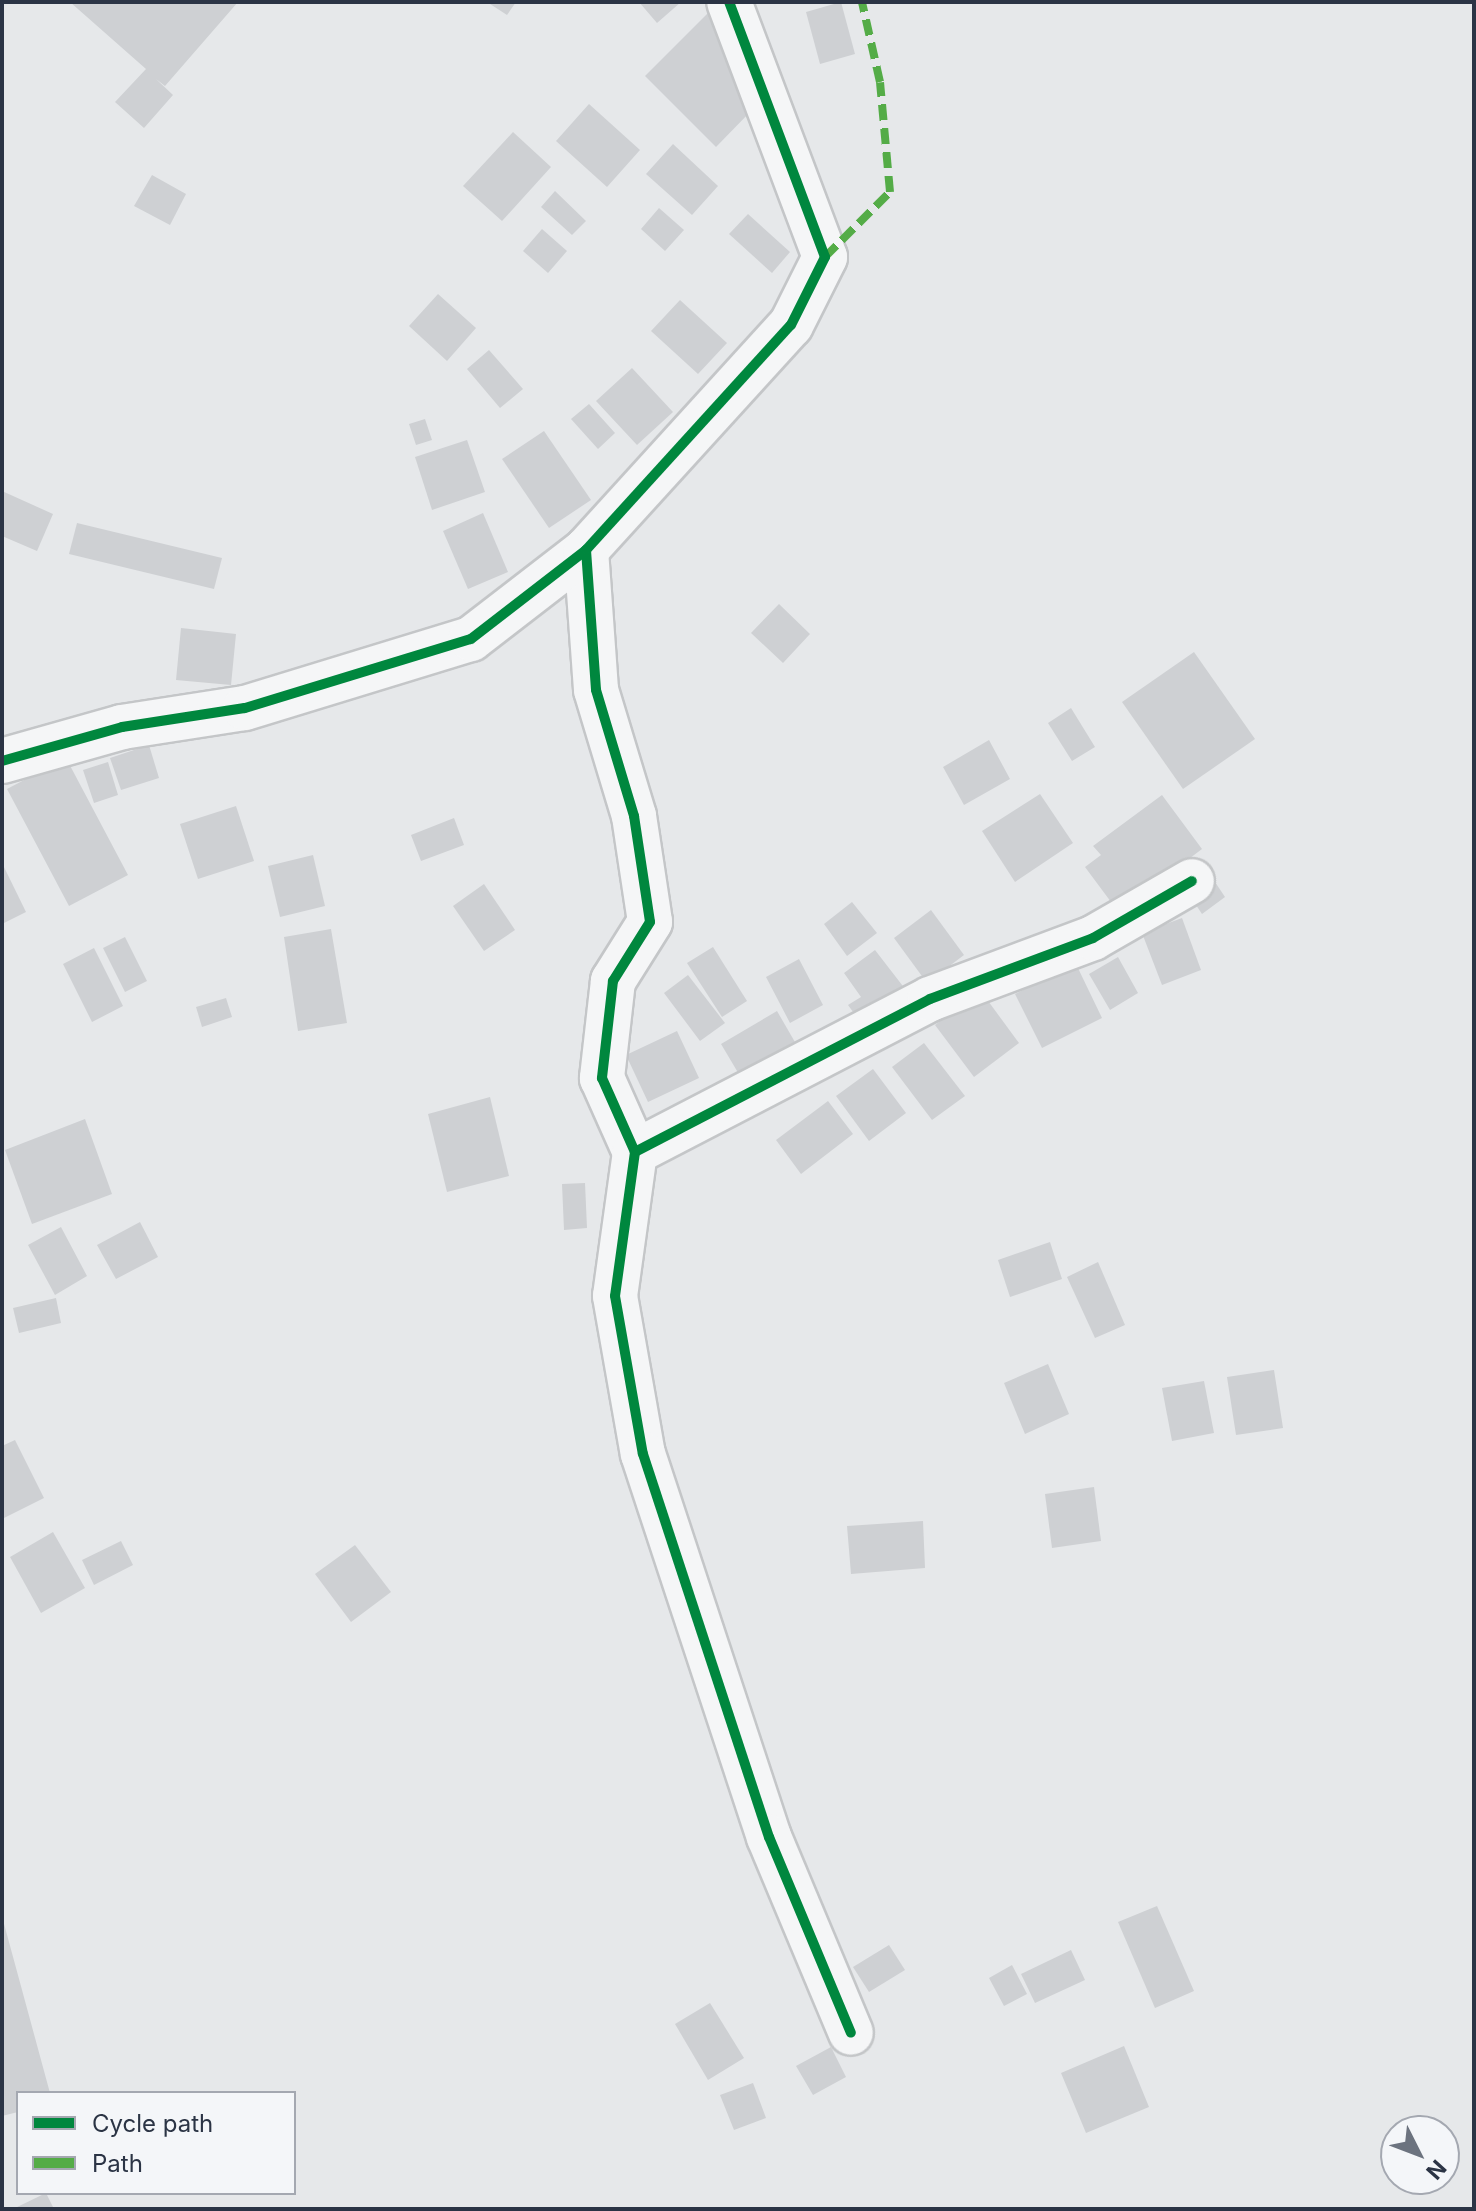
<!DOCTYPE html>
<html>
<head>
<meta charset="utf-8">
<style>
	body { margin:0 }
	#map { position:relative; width:1476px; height:2211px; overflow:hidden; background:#e6e8ea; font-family:Inter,sans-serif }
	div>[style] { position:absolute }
	.building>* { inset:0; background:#ced0d3 }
	.roads { filter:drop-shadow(2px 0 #c4c6c8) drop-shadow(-2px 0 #c4c6c8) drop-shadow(0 2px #c4c6c8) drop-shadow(0 -2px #c4c6c8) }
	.minor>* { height:44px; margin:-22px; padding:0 22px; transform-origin:22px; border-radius:22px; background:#f5f6f7 }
	.quiet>* { height:8px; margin-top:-4px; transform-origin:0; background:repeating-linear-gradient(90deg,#54ac47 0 16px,transparent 0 24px) }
	.cycleway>* { height:10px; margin:-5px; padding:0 5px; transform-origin:5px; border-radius:5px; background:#00873e }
	span { translate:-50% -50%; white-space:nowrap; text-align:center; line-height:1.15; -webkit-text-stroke:8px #f4f6f9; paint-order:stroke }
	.frame { position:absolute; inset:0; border:4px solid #2b3445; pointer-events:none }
	.legend { position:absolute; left:16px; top:2091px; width:280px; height:104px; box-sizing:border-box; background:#f4f6f9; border:2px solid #a4a8b1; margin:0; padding:10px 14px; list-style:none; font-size:24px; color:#2b3445 }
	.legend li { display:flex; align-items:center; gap:16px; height:40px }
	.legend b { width:40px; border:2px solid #a4a8b1 }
	.north { position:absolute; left:1380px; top:2115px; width:80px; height:80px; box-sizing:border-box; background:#f4f6f9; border:2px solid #a4a8b1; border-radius:50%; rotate:132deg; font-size:22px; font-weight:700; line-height:32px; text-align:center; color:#2b3445 }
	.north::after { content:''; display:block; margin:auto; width:28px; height:36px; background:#6c737f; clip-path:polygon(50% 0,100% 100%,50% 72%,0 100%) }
</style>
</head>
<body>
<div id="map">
	<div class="building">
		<div style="clip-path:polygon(70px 2px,238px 2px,165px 86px,156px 79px,173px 95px,144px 128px,115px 102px,146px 69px)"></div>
		<div style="clip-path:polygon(487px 2px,516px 2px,507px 15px)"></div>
		<div style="clip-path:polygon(639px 2px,681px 2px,657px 23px)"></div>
		<div style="clip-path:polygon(841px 2px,855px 54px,820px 64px,806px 12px)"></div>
		<div style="clip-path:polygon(710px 11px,754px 108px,716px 147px,645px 76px)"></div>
		<div style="clip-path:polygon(589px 104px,640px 150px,607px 187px,556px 141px)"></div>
		<div style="clip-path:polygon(513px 132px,551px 167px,502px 221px,463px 186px)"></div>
		<div style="clip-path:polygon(673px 144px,718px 186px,692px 215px,646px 174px)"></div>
		<div style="clip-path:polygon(152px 175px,186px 194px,170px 225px,134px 206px)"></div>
		<div style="clip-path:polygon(555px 191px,586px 221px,572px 235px,541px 207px)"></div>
		<div style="clip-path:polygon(659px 208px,684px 230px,665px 251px,641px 229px)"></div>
		<div style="clip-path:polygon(748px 214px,790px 252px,772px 273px,729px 234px)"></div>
		<div style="clip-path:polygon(542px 229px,567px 251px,548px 273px,523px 251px)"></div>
		<div style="clip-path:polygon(438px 294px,476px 328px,447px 361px,409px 326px)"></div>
		<div style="clip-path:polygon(680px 300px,727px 343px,698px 374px,651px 331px)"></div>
		<div style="clip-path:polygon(489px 350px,523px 389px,500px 408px,467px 369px)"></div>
		<div style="clip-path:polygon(632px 368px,673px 412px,637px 445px,596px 401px)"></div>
		<div style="clip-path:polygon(589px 404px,615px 433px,598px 449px,571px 419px)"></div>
		<div style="clip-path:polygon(425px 419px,432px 440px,416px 445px,409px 424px)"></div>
		<div style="clip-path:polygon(544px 431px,591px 500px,549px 528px,502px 459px)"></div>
		<div style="clip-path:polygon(467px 440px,485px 492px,432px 510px,415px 457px)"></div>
		<div style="clip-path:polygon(2px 491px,53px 514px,37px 551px,2px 536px)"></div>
		<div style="clip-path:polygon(483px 513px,508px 572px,468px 589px,443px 531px)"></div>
		<div style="clip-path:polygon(77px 523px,222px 558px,214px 589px,69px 554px)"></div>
		<div style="clip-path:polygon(779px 604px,810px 634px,783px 663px,751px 633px)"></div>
		<div style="clip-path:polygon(181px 628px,236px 634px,231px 685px,176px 680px)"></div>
		<div style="clip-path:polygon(1194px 652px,1255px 739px,1183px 789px,1122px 702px)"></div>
		<div style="clip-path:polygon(1071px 708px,1095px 747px,1072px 761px,1048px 723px)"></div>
		<div style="clip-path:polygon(989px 740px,1010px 779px,964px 805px,943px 767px)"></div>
		<div style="clip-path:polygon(149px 745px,159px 778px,121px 790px,110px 758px)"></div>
		<div style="clip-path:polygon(66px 758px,128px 875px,69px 906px,7px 789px)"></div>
		<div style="clip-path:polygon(108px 762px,118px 795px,94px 803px,83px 770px)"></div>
		<div style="clip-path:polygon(1040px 794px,1073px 843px,1015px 882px,982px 831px)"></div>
		<div style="clip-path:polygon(1162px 795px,1202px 849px,1133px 901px,1126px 892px,1111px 902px,1085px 867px,1101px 855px,1093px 846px)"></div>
		<div style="clip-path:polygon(236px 806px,254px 861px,198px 879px,180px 824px)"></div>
		<div style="clip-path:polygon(454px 818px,464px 845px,421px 861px,411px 835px)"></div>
		<div style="clip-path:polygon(313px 855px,325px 906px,280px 917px,268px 866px)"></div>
		<div style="clip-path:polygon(2px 863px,26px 912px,2px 924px)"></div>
		<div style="clip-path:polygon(1213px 879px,1225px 897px,1202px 914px,1190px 896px)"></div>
		<div style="clip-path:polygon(484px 884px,515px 930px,484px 951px,453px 906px)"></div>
		<div style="clip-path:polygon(852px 902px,877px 933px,847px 956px,824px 924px)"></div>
		<div style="clip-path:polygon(931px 910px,964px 955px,927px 983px,894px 938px)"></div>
		<div style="clip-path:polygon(1182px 918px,1201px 970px,1162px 985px,1142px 933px)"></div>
		<div style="clip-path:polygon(331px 929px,347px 1023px,298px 1031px,284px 937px)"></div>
		<div style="clip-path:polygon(125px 937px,147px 981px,125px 992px,103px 948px)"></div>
		<div style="clip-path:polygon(713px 947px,747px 1001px,722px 1017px,687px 963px)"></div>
		<div style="clip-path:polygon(94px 948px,123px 1006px,92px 1022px,63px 964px)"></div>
		<div style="clip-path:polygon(875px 950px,909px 994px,864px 1027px,848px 1005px,861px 997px,844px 973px)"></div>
		<div style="clip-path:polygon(1118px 957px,1138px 993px,1110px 1010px,1089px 974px)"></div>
		<div style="clip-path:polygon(799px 959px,823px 1005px,790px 1023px,766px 977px)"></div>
		<div style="clip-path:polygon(1076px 964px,1102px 1018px,1042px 1048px,1015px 994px)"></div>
		<div style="clip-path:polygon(688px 975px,725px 1023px,700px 1041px,664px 993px)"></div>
		<div style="clip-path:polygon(980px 990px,1019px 1043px,974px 1077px,935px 1025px)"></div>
		<div style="clip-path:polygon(226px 998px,232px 1017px,202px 1027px,196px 1007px)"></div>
		<div style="clip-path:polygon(777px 1011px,799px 1049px,743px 1081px,721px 1044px)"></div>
		<div style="clip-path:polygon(677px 1031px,699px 1078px,648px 1102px,626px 1055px)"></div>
		<div style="clip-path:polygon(924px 1043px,965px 1096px,932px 1120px,892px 1067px)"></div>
		<div style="clip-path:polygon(873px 1069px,906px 1113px,869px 1141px,836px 1096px)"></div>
		<div style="clip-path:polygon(490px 1097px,509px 1176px,447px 1192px,428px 1114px)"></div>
		<div style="clip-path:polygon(828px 1101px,853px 1134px,801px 1174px,776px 1140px)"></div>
		<div style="clip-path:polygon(85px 1119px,112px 1194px,32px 1224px,5px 1150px)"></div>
		<div style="clip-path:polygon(585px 1183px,587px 1228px,564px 1230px,562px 1184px)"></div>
		<div style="clip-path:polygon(140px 1222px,158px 1257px,116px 1279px,97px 1245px)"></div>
		<div style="clip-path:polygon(61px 1227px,87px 1276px,55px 1295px,28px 1245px)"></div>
		<div style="clip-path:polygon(1050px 1242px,1062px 1279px,1010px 1297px,998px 1260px)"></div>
		<div style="clip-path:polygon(1098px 1262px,1125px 1325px,1095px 1338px,1067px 1277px)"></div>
		<div style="clip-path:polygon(56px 1298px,61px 1323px,19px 1333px,13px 1308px)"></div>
		<div style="clip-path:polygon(1048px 1364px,1069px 1414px,1025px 1434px,1004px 1383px)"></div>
		<div style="clip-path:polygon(1274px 1370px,1283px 1428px,1236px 1435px,1227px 1377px)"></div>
		<div style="clip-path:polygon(1204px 1381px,1214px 1433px,1172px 1441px,1162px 1388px)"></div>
		<div style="clip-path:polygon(15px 1440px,44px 1498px,2px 1519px,2px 1446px)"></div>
		<div style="clip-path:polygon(1094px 1487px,1101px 1541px,1052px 1548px,1045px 1494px)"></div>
		<div style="clip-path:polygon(923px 1521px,925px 1568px,851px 1574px,847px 1526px)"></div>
		<div style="clip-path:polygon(53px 1532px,85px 1588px,41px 1613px,10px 1557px)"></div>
		<div style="clip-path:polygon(121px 1541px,133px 1565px,94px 1585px,82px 1560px)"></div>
		<div style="clip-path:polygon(355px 1545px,391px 1592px,351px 1622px,315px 1574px)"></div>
		<div style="clip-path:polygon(1157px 1906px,1194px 1991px,1155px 2008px,1118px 1922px)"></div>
		<div style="clip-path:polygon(3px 1920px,50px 2093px,18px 2093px,18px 2112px,2px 2116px)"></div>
		<div style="clip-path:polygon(889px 1945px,905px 1970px,869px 1992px,853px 1967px)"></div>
		<div style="clip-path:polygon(1071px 1950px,1085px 1980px,1035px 2003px,1021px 1974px)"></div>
		<div style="clip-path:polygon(1012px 1965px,1027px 1994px,1004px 2006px,989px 1978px)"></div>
		<div style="clip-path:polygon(710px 2003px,744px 2058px,708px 2080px,675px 2024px)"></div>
		<div style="clip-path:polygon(1124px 2046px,1149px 2107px,1086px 2133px,1061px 2073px)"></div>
		<div style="clip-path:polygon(831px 2047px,846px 2077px,813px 2095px,796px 2066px)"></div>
		<div style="clip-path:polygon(753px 2083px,766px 2118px,734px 2130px,720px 2095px)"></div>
		<div style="clip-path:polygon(46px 2193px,54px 2209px,13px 2209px)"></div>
	</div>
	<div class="roads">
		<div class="minor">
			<div style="left:586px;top:550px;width:140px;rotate:85.9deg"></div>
			<div style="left:596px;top:690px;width:132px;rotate:73.2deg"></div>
			<div style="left:634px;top:816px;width:107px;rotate:81.4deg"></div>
			<div style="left:650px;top:922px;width:70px;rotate:122.1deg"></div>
			<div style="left:613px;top:981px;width:98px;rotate:96.5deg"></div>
			<div style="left:602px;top:1078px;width:81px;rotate:66deg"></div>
			<div style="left:635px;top:1152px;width:332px;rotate:-27.4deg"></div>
			<div style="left:930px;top:999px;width:174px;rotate:-20.5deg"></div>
			<div style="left:1093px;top:938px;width:114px;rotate:-29.9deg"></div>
			<div style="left:2px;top:761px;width:125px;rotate:-15.8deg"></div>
			<div style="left:122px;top:727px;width:124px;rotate:-8.8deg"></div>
			<div style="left:245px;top:708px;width:236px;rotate:-17deg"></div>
			<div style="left:471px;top:639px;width:145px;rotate:-37.7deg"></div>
			<div style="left:586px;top:550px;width:304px;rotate:-47.7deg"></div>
			<div style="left:791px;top:325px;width:76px;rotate:-63.4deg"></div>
			<div style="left:825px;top:257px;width:272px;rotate:-110.6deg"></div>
			<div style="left:635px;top:1152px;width:145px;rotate:97.9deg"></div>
			<div style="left:615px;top:1296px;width:160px;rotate:80deg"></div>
			<div style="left:643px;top:1454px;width:403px;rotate:71.8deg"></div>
			<div style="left:769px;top:1837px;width:212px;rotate:67.3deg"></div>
		</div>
	</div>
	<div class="quiet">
		<div style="left:825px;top:257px;width:92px;rotate:-45deg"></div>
		<div style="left:890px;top:192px;width:110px;rotate:-95.2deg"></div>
		<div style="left:880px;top:82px;width:82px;rotate:-102.7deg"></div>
	</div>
	<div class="cycleway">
		<div style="left:586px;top:550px;width:140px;rotate:85.9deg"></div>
		<div style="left:596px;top:690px;width:132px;rotate:73.2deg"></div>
		<div style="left:634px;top:816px;width:107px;rotate:81.4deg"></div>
		<div style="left:650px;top:922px;width:70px;rotate:122.1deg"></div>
		<div style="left:613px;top:981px;width:98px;rotate:96.5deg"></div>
		<div style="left:602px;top:1078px;width:81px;rotate:66deg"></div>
		<div style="left:635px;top:1152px;width:332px;rotate:-27.4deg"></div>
		<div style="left:930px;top:999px;width:174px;rotate:-20.5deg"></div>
		<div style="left:1093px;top:938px;width:114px;rotate:-29.9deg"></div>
		<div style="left:2px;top:761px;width:125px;rotate:-15.8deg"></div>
		<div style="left:122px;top:727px;width:124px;rotate:-8.8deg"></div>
		<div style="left:245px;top:708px;width:236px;rotate:-17deg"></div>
		<div style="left:471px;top:639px;width:145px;rotate:-37.7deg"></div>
		<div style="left:586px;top:550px;width:304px;rotate:-47.7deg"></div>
		<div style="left:791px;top:325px;width:76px;rotate:-63.4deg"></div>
		<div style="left:825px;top:257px;width:272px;rotate:-110.6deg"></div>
		<div style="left:635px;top:1152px;width:145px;rotate:97.9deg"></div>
		<div style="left:615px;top:1296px;width:160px;rotate:80deg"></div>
		<div style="left:643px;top:1454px;width:403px;rotate:71.8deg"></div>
		<div style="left:769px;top:1837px;width:212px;rotate:67.3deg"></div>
	</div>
	<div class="frame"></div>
	<ul class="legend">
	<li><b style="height:10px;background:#00873e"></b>Cycle path</li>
	<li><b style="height:10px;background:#54ac47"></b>Path</li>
	</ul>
	<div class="north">N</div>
</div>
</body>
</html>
